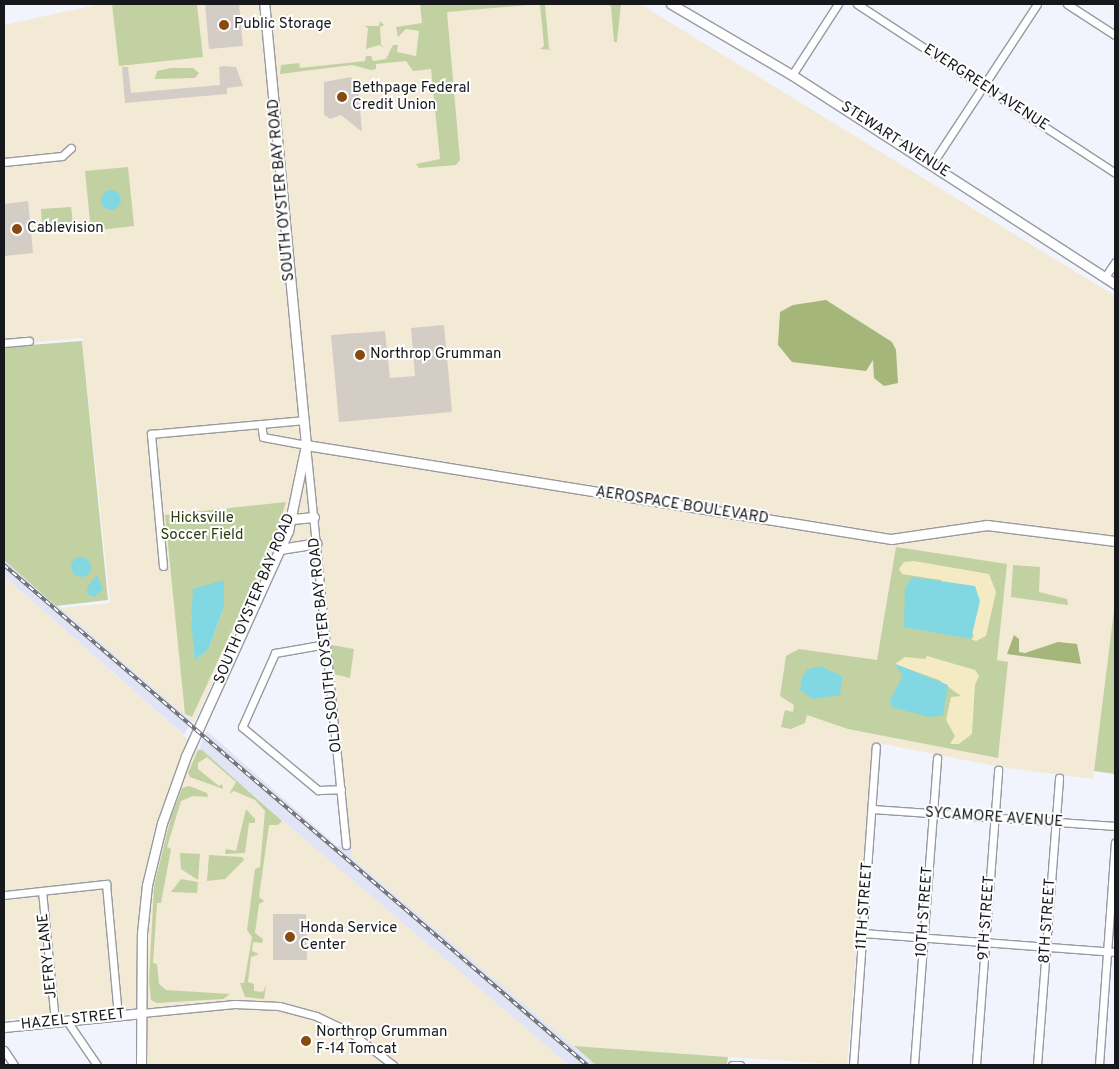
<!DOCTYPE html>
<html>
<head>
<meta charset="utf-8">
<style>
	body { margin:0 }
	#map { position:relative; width:1119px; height:1069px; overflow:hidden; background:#f1f4fd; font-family:Overpass,sans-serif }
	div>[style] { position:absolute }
	.commercial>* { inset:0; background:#f2ead4 }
	.built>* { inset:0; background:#e0e4f4 }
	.green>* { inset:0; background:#c2d1a1 }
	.forest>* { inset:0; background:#a4b67a }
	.sand>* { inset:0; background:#f4ebc5 }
	.water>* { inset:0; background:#81d7e2 }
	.round { border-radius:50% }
	.building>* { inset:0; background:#d3cdc5 }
	.roads { filter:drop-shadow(1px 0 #989aa2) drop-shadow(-1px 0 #989aa2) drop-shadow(0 1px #989aa2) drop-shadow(0 -1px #989aa2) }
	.street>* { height:7px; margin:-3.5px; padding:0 3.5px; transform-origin:3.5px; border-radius:3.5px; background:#fff }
	.secondary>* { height:9px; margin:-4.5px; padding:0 4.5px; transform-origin:4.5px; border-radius:4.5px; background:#fff }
	.rail>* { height:4px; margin-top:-2px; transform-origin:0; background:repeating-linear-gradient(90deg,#fff 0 5.5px,#6a6c71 0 11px); box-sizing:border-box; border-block:1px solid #6a6c71 }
	.dots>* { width:14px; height:14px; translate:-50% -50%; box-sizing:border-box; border:2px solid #fff; border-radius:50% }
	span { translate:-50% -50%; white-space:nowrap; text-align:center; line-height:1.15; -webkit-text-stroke:4px #fff; paint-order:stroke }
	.poi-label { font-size:15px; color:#17181b }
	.left { translate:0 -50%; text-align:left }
	.street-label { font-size:15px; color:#17181b }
	.park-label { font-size:15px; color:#2e3a0c }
	.frame { position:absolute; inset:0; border:5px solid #17181b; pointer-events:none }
</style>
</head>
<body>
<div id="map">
	<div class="commercial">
		<div style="clip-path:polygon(100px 4px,112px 4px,203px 57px,197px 4px,640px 4px,1115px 296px,1115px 602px,1093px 779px,1000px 767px,873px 742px,847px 1065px,574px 1046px,352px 858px,344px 845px,315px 547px,273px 551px,194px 723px,61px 608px,110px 603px,82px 338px,4px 345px,4px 25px)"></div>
		<div style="clip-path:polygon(4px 576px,199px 749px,569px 1065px,146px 1065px,145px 1007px,4px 1020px)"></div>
	</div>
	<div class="built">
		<div style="clip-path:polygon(4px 559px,192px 721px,184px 735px,4px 576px)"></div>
		<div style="clip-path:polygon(207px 731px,337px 846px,351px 845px,352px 858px,596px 1065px,569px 1065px,199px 749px)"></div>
	</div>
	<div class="green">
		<div style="clip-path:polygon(112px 4px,197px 4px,203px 57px,119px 66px)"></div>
		<div style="clip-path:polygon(420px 4px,545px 4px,549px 49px,554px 50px,540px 49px,544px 46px,540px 4px,447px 12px,460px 160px,456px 165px,419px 168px,416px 164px,440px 159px,431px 69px,413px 71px,406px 61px,376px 64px,376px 69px,371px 70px,352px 65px,280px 74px,281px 65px,299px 63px,300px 68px,365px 61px,366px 56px,371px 56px,373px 61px,386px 59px,393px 45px,398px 45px,397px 52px,416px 56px,419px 31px,406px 29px,398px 37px,396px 27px,422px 23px)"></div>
		<div style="clip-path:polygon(605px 4px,621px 4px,617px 42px,614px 42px,611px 6px)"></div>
		<div style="clip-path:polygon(380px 21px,384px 25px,380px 27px,381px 45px,385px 48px,379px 45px,366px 49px,368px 28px,364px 26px,379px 26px)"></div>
		<div style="clip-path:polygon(171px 68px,193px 68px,199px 73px,195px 78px,155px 79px,157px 71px)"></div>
		<div style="clip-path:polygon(128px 167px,134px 226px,91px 231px,85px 171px)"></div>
		<div style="clip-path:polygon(71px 207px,73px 223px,42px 226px,41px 209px)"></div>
		<div style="clip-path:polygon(82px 341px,108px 600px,56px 606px,4px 560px,4px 347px)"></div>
		<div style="clip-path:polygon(evenodd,286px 502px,276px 535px,192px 717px,185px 714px,165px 515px,286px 502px,224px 607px,208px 650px,195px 660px,191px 617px,224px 607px)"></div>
		<div style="clip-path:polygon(896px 547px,1007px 564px,997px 660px,1008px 662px,998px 758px,848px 729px,807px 715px,805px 723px,791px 729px,781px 727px,785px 710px,793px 712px,794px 705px,780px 696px,786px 656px,799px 649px,877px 660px)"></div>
		<div style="clip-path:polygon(1013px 565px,1040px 567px,1039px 592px,1067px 599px,1068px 605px,1011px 597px)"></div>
		<div style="clip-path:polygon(1115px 602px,1115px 774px,1094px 771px)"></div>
		<div style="clip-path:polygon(326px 644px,354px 649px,350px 678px,329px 673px)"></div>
		<div style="clip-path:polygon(198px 750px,202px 750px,282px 821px,278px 825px,269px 825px,259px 897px,264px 901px,259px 904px,255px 933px,263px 939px,262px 943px,253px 942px,252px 951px,259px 954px,251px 957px,248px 982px,254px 984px,254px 991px,263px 992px,266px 985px,264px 999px,245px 997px,240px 983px,244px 983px,252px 937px,247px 930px,255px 869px,260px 867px,265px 811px,255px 800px,234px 791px,229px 794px,236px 782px,207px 757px,198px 763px,198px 769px,219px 786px,222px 784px,223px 789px,190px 777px,188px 773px)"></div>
		<div style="clip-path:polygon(189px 786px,207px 793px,208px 797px,193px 796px,181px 801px,167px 847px,171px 849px,161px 903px,157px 903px,153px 963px,157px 964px,159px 984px,166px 990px,230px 994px,223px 999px,157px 1003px,151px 1000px,149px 980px,154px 886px,171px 817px,182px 788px)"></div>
		<div style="clip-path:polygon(246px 809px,255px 819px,255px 823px,249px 823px,245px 853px,225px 854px,226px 849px,236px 851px)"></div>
		<div style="clip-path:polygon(180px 853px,200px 854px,198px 880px,181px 869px)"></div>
		<div style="clip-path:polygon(209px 855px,242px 857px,244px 860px,225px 879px,207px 881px)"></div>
		<div style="clip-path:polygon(181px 879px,198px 882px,197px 893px,171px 892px)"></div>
		<div style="clip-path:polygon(574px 1046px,728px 1057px,727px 1065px,596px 1065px)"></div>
	</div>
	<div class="forest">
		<div style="clip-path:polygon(826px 300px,892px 342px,896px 350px,898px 383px,884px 386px,874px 378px,873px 360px,866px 371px,792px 362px,778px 345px,780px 312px,793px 305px)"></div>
		<div style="clip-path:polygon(1014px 635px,1019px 639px,1019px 652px,1025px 653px,1058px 642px,1077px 644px,1081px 664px,1007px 654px)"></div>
	</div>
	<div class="sand">
		<div style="clip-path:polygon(914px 561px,989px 574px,996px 592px,986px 636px,976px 641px,971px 639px,974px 636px,941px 580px,902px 574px,899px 569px,904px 562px)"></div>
		<div style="clip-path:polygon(927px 656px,975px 670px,979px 676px,975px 685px,972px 734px,959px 744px,950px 744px,955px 736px,946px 720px,951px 697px,961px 696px,939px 680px,895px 664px,905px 657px,925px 659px)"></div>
	</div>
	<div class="water">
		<div class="round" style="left:101px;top:190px;width:20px;height:20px"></div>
		<div class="round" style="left:71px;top:557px;width:20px;height:20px"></div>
		<div style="clip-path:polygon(97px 575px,103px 589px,94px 597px,87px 594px,87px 588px)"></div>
		<div style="clip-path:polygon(912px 577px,975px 586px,980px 601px,971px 639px,904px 627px,905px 588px)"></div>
		<div style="clip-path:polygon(224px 580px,224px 607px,208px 650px,195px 660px,191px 623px,193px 589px)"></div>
		<div style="clip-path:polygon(895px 664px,948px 685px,943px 715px,929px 717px,891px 707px,890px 700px,903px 676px)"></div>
		<div style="clip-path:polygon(820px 666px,842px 676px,840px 695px,813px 699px,800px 690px,802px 677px,808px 669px)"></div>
	</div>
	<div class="building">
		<div style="clip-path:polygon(205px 4px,239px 4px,243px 46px,209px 49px)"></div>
		<div style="clip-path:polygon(224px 66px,236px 67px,243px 86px,227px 88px,227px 94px,125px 103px,122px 67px,128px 67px,131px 93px,220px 85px,219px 67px)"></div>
		<div style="clip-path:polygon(351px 77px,358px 85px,362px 132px,341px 115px,330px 119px,324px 115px,324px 82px)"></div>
		<div style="clip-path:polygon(28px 201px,33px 253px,4px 256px,4px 204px)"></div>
		<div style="clip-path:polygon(444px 325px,452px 412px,339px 422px,331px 335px,385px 331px,390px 378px,415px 376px,411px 328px)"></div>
		<div style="clip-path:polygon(273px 914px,306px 914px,307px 960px,273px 960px)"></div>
	</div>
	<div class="roads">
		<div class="street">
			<div style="left:857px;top:4px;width:308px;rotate:33.2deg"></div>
			<div style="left:1067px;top:4px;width:57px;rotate:32.9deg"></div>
			<div style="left:792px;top:75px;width:85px;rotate:-57.1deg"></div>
			<div style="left:4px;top:162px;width:58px;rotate:-5.9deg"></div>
			<div style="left:62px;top:156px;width:12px;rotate:-42deg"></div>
			<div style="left:932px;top:164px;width:191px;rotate:-56.7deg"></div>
			<div style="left:1105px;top:277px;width:18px;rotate:-56deg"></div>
			<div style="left:4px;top:343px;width:25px;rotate:-5deg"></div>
			<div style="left:261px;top:424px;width:13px;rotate:81deg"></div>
			<div style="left:263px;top:437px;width:44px;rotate:10.5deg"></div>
			<div style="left:306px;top:445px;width:402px;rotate:84.3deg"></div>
			<div style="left:163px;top:566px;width:133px;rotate:-95.2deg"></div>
			<div style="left:151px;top:434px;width:154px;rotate:-5.2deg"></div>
			<div style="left:326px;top:644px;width:52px;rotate:170deg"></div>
			<div style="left:275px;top:653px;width:81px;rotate:114deg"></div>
			<div style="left:242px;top:727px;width:99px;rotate:39.7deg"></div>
			<div style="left:318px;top:790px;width:23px;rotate:-2deg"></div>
			<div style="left:872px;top:809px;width:244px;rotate:4deg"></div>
			<div style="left:42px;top:891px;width:132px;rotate:84.3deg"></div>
			<div style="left:4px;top:895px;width:103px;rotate:-6.2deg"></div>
			<div style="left:106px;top:884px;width:132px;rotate:84.8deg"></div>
			<div style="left:863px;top:933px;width:253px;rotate:4.3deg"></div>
			<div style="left:142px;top:1013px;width:93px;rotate:-5.5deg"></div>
			<div style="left:235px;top:1004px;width:44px;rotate:2.6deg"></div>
			<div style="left:279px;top:1006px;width:38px;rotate:15deg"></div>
			<div style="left:316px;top:1016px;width:38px;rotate:25deg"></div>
			<div style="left:350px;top:1032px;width:54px;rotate:37.5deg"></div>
			<div style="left:67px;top:1021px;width:53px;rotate:55.7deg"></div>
			<div style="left:4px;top:1050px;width:18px;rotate:56deg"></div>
			<div style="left:732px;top:1065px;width:8px"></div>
			<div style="left:853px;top:1065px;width:319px;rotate:-85.9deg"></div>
			<div style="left:914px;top:1065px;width:308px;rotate:-85.7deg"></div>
			<div style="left:976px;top:1065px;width:296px;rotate:-85.7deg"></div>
			<div style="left:1037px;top:1065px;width:288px;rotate:-85.6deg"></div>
			<div style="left:1099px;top:1065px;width:223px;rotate:-85.9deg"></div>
		</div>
		<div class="secondary">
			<div style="left:671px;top:4px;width:140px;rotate:30.4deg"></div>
			<div style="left:792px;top:75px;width:385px;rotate:32.9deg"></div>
			<div style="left:306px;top:445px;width:593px;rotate:9.13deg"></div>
			<div style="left:891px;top:539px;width:97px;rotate:-8.3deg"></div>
			<div style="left:987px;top:525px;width:129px;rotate:7.1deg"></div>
			<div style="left:292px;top:519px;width:22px;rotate:-5deg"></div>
			<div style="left:280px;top:549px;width:37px;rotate:-9deg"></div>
			<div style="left:4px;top:1027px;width:139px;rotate:-5.8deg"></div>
			<div style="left:141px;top:1065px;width:132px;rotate:-89.6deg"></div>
			<div style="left:142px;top:933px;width:48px;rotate:-84.1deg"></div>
			<div style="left:147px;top:885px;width:64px;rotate:-76.4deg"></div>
			<div style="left:162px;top:823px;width:71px;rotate:-70.3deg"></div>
			<div style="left:186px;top:756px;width:247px;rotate:-65.6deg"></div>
			<div style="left:288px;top:531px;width:88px;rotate:-78.2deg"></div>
			<div style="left:306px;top:445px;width:443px;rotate:-95.4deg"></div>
		</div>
	</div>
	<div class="rail">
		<div style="left:4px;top:565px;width:768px;rotate:40.62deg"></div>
	</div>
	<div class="dots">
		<div style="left:224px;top:25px;background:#884a0e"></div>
		<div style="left:342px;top:97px;background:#884a0e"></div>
		<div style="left:17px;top:229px;background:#884a0e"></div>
		<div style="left:360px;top:355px;background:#884a0e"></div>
		<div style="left:290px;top:937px;background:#884a0e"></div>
		<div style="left:306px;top:1041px;background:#884a0e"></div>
	</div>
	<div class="poi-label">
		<span class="left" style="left:234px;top:25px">Public Storage</span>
		<span class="left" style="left:352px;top:97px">Bethpage Federal<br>Credit Union</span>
		<span class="left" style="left:27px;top:229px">Cablevision</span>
		<span class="left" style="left:370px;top:355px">Northrop Grumman</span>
		<span class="left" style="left:300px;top:937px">Honda Service<br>Center</span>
		<span class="left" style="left:316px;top:1041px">Northrop Grumman<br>F-14 Tomcat</span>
	</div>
	<div class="street-label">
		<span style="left:986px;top:88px;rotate:33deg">EVERGREEN AVENUE</span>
		<span style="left:895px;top:140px;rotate:33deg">STEWART AVENUE</span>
		<span style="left:282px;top:190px;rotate:-95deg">SOUTH OYSTER BAY ROAD</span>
		<span style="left:682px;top:506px;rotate:9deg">AEROSPACE BOULEVARD</span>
		<span style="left:255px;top:599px;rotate:-67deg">SOUTH OYSTER BAY ROAD</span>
		<span style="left:326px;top:645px;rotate:-96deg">OLD SOUTH OYSTER BAY ROAD</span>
		<span style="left:994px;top:818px;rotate:4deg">SYCAMORE AVENUE</span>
		<span style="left:865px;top:906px;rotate:-86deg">11TH STREET</span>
		<span style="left:925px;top:912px;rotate:-86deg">10TH STREET</span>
		<span style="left:987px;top:918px;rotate:-86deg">9TH STREET</span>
		<span style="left:1048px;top:921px;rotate:-86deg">8TH STREET</span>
		<span style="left:48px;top:956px;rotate:-96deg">JEFRY LANE</span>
		<span style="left:73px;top:1020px;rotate:-6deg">HAZEL STREET</span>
	</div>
	<div class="park-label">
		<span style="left:202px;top:527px">Hicksville<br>Soccer Field</span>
	</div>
	<div class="frame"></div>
</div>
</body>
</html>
